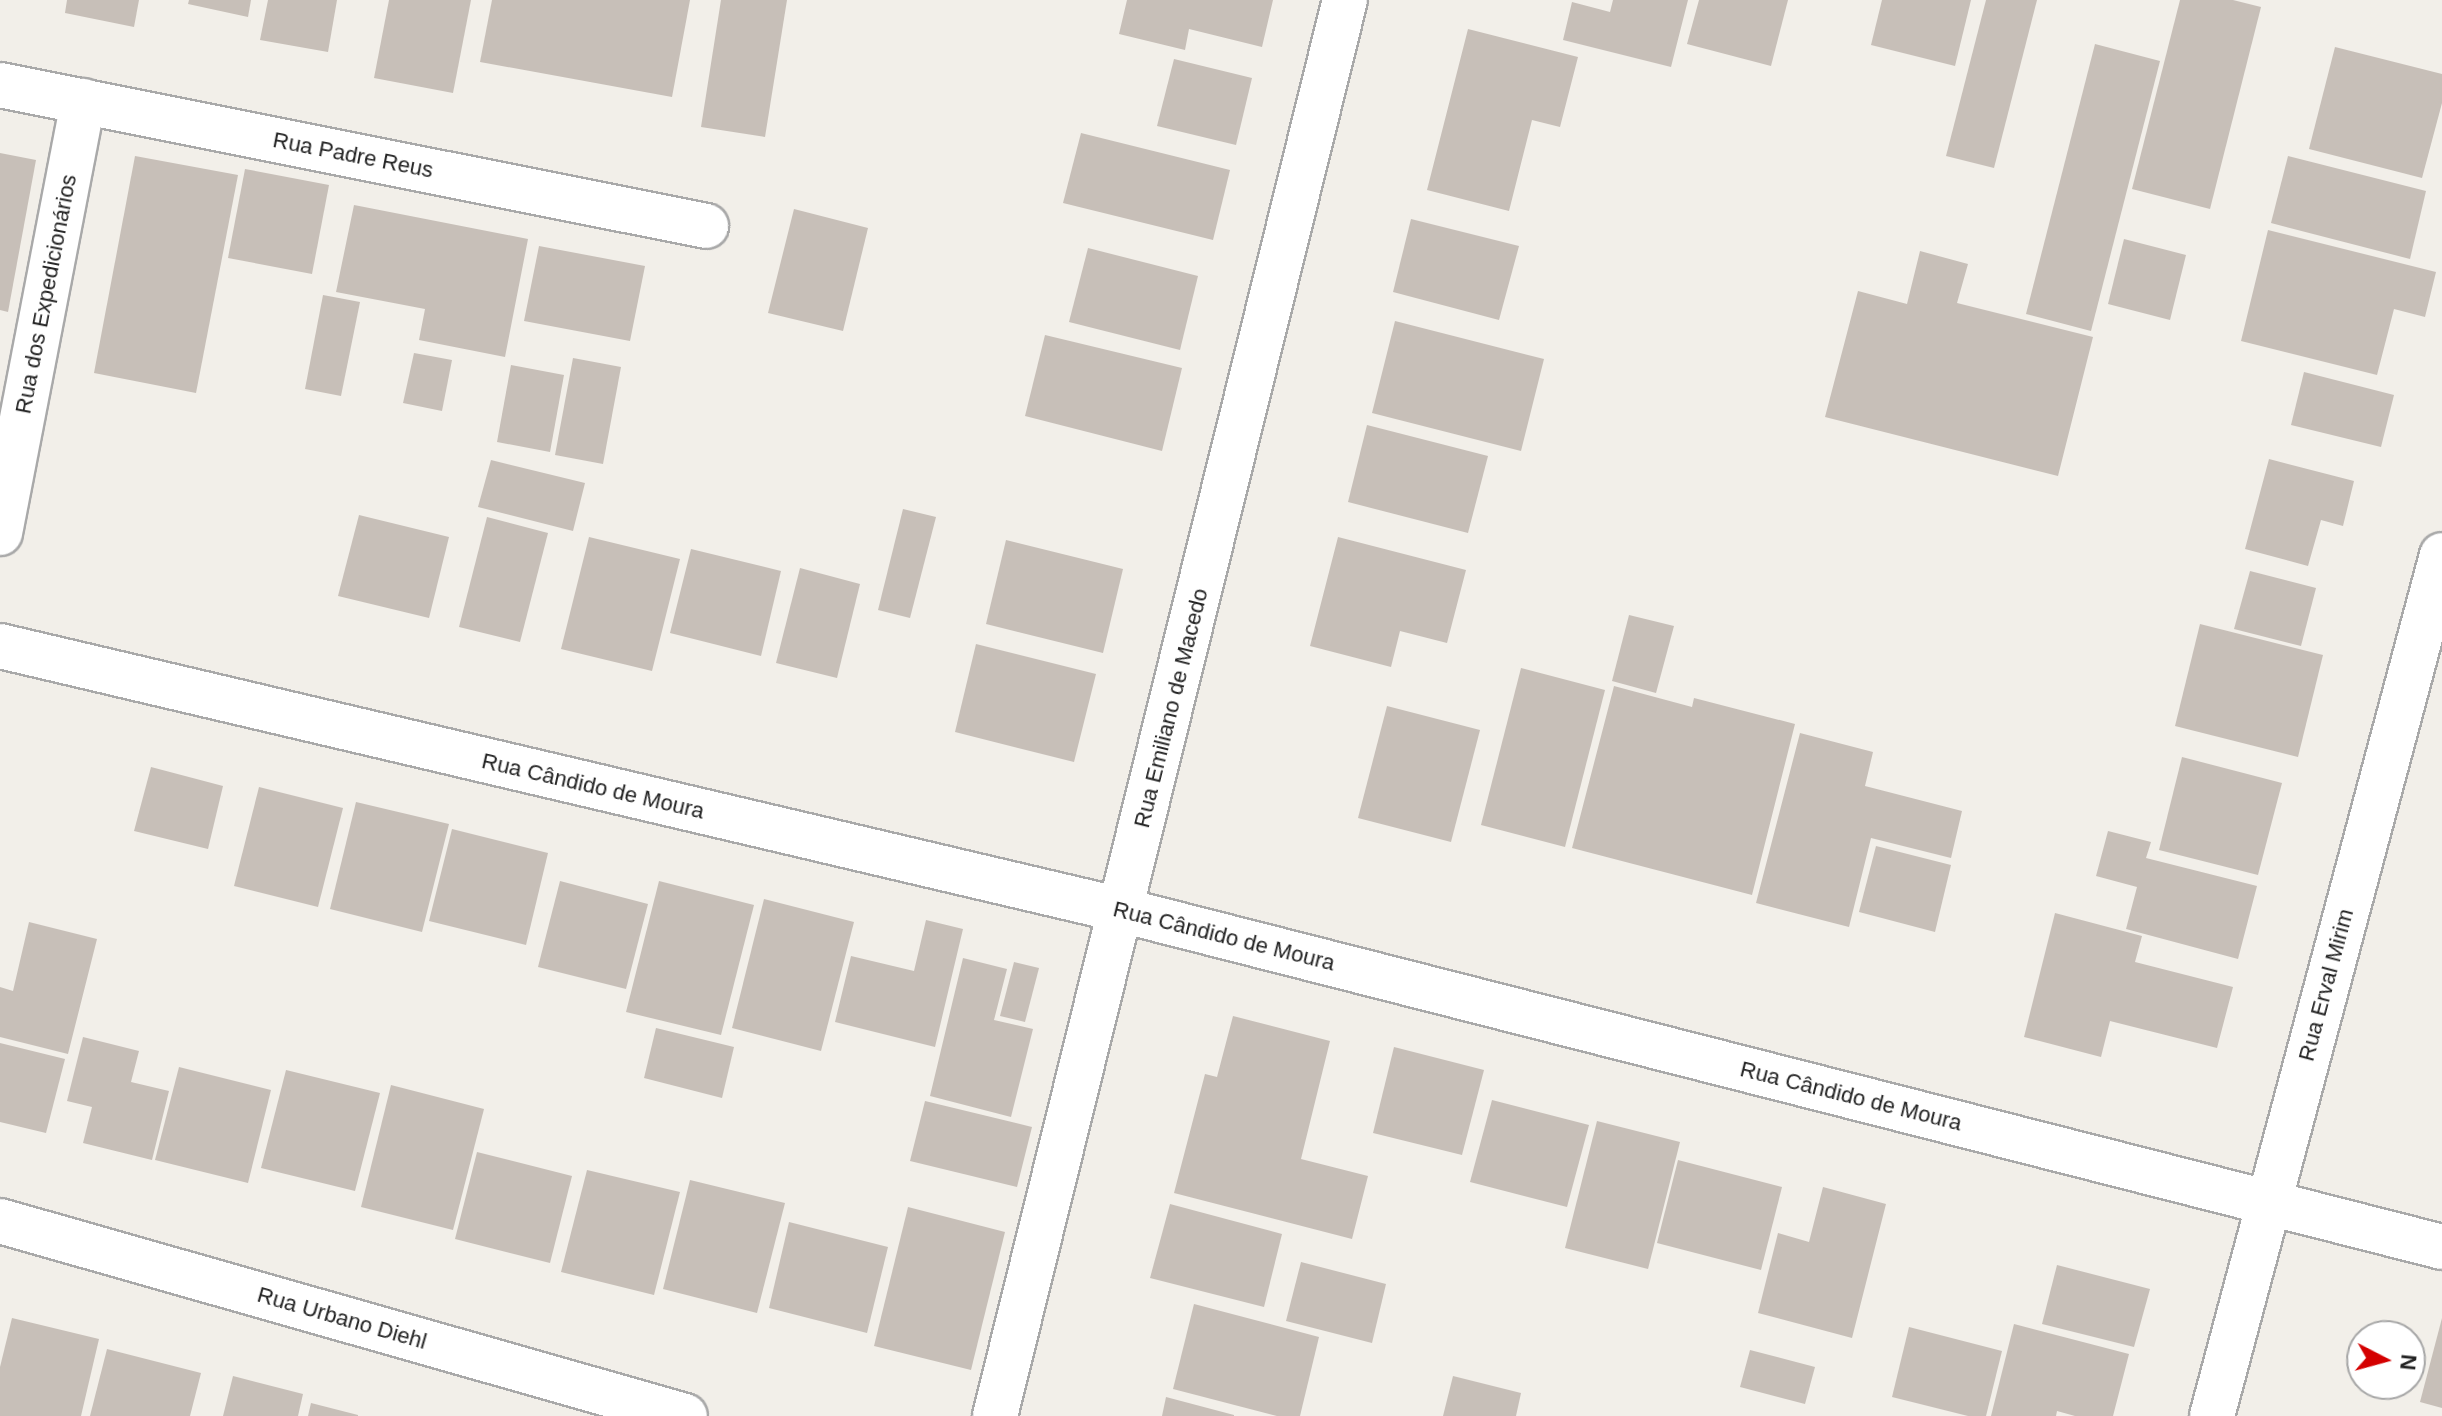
<!DOCTYPE html>
<html>
<head>
<meta charset="utf-8">
<style>
	body { margin:0 }
	#map { position:relative; width:2442px; height:1416px; overflow:hidden; background:#f2efe9; font-family:Arial,sans-serif }
	div>[style] { position:absolute }
	.building>* { inset:0; background:#c7bfb8 }
	.roads { filter:drop-shadow(2px 0 #a9a9a9) drop-shadow(-2px 0 #a9a9a9) drop-shadow(0 2px #a9a9a9) drop-shadow(0 -2px #a9a9a9) }
	.street>* { height:44px; margin:-22px; padding:0 22px; transform-origin:22px; border-radius:22px; background:#fff }
	span { translate:-50% -50%; white-space:nowrap; text-align:center; line-height:1.15; -webkit-text-stroke:6px #fff; paint-order:stroke }
	.street-label { font-size:22px; color:#222 }
	.north { position:absolute; left:2346px; top:1320px; width:80px; height:80px; box-sizing:border-box; background:#fff; border:2px solid #a7a7a7; border-radius:50%; rotate:96deg; font-size:22px; font-weight:700; line-height:32px; text-align:center; color:#222 }
	.north::after { content:''; display:block; margin:auto; width:28px; height:36px; background:#d40000; clip-path:polygon(50% 0,100% 100%,50% 72%,0 100%) }
</style>
</head>
<body>
<div id="map">
	<div class="building">
		<div style="clip-path:polygon(67px 0,139px 0,134px 27px,65px 13px)"></div>
		<div style="clip-path:polygon(189px 0,251px 0,248px 17px,188px 4px)"></div>
		<div style="clip-path:polygon(268px 0,337px 0,328px 52px,260px 40px)"></div>
		<div style="clip-path:polygon(389px 0,471px 0,453px 93px,374px 78px)"></div>
		<div style="clip-path:polygon(492px 0,690px 0,672px 97px,480px 62px)"></div>
		<div style="clip-path:polygon(721px 0,787px 0,765px 137px,701px 127px)"></div>
		<div style="clip-path:polygon(1127px 0,1273px 0,1262px 47px,1189px 29px,1185px 50px,1119px 34px)"></div>
		<div style="clip-path:polygon(1613px 0,1688px 0,1671px 67px,1563px 40px,1572px 2px,1610px 12px)"></div>
		<div style="clip-path:polygon(1699px 0,1788px 0,1771px 66px,1687px 44px)"></div>
		<div style="clip-path:polygon(1882px 0,1971px 0,1955px 66px,1871px 45px)"></div>
		<div style="clip-path:polygon(1986px 0,2037px 0,1994px 168px,1946px 156px)"></div>
		<div style="clip-path:polygon(2180px 0,2233px 0,2261px 7px,2210px 209px,2132px 189px)"></div>
		<div style="clip-path:polygon(1468px 29px,1578px 57px,1560px 127px,1532px 120px,1509px 211px,1427px 190px)"></div>
		<div style="clip-path:polygon(2095px 44px,2160px 61px,2091px 331px,2026px 314px)"></div>
		<div style="clip-path:polygon(2335px 47px,2442px 74px,2442px 103px,2422px 178px,2309px 149px)"></div>
		<div style="clip-path:polygon(1174px 59px,1252px 78px,1236px 145px,1157px 126px)"></div>
		<div style="clip-path:polygon(1081px 133px,1230px 170px,1213px 240px,1063px 203px)"></div>
		<div style="clip-path:polygon(0 153px,36px 160px,8px 312px,0 310px)"></div>
		<div style="clip-path:polygon(135px 156px,238px 175px,196px 393px,94px 373px)"></div>
		<div style="clip-path:polygon(2288px 156px,2426px 191px,2410px 259px,2271px 223px)"></div>
		<div style="clip-path:polygon(245px 169px,329px 185px,312px 274px,228px 258px)"></div>
		<div style="clip-path:polygon(354px 205px,528px 239px,505px 357px,419px 340px,425px 309px,336px 292px)"></div>
		<div style="clip-path:polygon(794px 209px,868px 228px,843px 331px,768px 313px)"></div>
		<div style="clip-path:polygon(1411px 219px,1519px 246px,1499px 320px,1393px 292px)"></div>
		<div style="clip-path:polygon(2268px 230px,2436px 272px,2425px 317px,2394px 309px,2377px 375px,2241px 341px)"></div>
		<div style="clip-path:polygon(2124px 239px,2186px 255px,2170px 320px,2108px 304px)"></div>
		<div style="clip-path:polygon(539px 246px,645px 266px,630px 341px,524px 321px)"></div>
		<div style="clip-path:polygon(1088px 248px,1198px 276px,1180px 350px,1069px 322px)"></div>
		<div style="clip-path:polygon(1920px 251px,1968px 264px,1957px 303px,2093px 337px,2058px 476px,1825px 417px,1858px 291px,1907px 304px)"></div>
		<div style="clip-path:polygon(323px 295px,360px 302px,341px 396px,305px 389px)"></div>
		<div style="clip-path:polygon(1395px 321px,1544px 359px,1521px 451px,1372px 413px)"></div>
		<div style="clip-path:polygon(1045px 335px,1182px 368px,1162px 451px,1025px 416px)"></div>
		<div style="clip-path:polygon(414px 353px,452px 360px,442px 411px,403px 403px)"></div>
		<div style="clip-path:polygon(573px 358px,621px 367px,603px 464px,555px 455px)"></div>
		<div style="clip-path:polygon(511px 365px,564px 375px,550px 452px,497px 442px)"></div>
		<div style="clip-path:polygon(2304px 372px,2394px 395px,2381px 447px,2291px 425px)"></div>
		<div style="clip-path:polygon(1367px 425px,1488px 456px,1468px 533px,1348px 502px)"></div>
		<div style="clip-path:polygon(2269px 459px,2354px 481px,2343px 526px,2321px 520px,2308px 566px,2245px 549px)"></div>
		<div style="clip-path:polygon(491px 460px,585px 483px,573px 531px,478px 507px)"></div>
		<div style="clip-path:polygon(903px 509px,936px 517px,910px 618px,878px 610px)"></div>
		<div style="clip-path:polygon(359px 515px,449px 537px,429px 618px,338px 596px)"></div>
		<div style="clip-path:polygon(487px 517px,548px 533px,520px 642px,459px 627px)"></div>
		<div style="clip-path:polygon(589px 537px,680px 559px,652px 671px,561px 649px)"></div>
		<div style="clip-path:polygon(1338px 537px,1466px 570px,1447px 643px,1400px 631px,1391px 667px,1310px 646px)"></div>
		<div style="clip-path:polygon(1006px 540px,1123px 569px,1103px 653px,986px 624px)"></div>
		<div style="clip-path:polygon(691px 549px,781px 571px,761px 656px,670px 633px)"></div>
		<div style="clip-path:polygon(800px 568px,860px 584px,837px 678px,776px 663px)"></div>
		<div style="clip-path:polygon(2250px 571px,2316px 588px,2301px 646px,2234px 629px)"></div>
		<div style="clip-path:polygon(1629px 615px,1674px 626px,1656px 693px,1612px 681px)"></div>
		<div style="clip-path:polygon(2200px 624px,2323px 655px,2298px 757px,2175px 726px)"></div>
		<div style="clip-path:polygon(976px 644px,1096px 674px,1074px 762px,955px 732px)"></div>
		<div style="clip-path:polygon(1521px 668px,1605px 690px,1565px 847px,1481px 825px)"></div>
		<div style="clip-path:polygon(1614px 686px,1692px 707px,1694px 698px,1795px 724px,1752px 895px,1572px 848px)"></div>
		<div style="clip-path:polygon(1387px 706px,1480px 730px,1451px 842px,1358px 818px)"></div>
		<div style="clip-path:polygon(1800px 733px,1873px 752px,1865px 786px,1962px 811px,1951px 858px,1871px 838px,1849px 927px,1756px 903px)"></div>
		<div style="clip-path:polygon(2182px 757px,2282px 783px,2258px 875px,2159px 850px)"></div>
		<div style="clip-path:polygon(151px 767px,223px 786px,208px 849px,134px 831px)"></div>
		<div style="clip-path:polygon(259px 787px,343px 808px,318px 907px,234px 886px)"></div>
		<div style="clip-path:polygon(356px 802px,449px 824px,422px 932px,330px 909px)"></div>
		<div style="clip-path:polygon(452px 829px,548px 853px,526px 945px,429px 921px)"></div>
		<div style="clip-path:polygon(2108px 831px,2151px 842px,2146px 858px,2257px 886px,2238px 959px,2126px 929px,2137px 887px,2096px 876px)"></div>
		<div style="clip-path:polygon(1876px 846px,1951px 865px,1935px 932px,1859px 912px)"></div>
		<div style="clip-path:polygon(560px 881px,648px 904px,626px 989px,538px 967px)"></div>
		<div style="clip-path:polygon(659px 881px,754px 905px,721px 1035px,626px 1012px)"></div>
		<div style="clip-path:polygon(764px 899px,854px 922px,821px 1051px,732px 1028px)"></div>
		<div style="clip-path:polygon(2055px 913px,2142px 936px,2135px 962px,2233px 987px,2217px 1048px,2110px 1021px,2101px 1057px,2024px 1037px)"></div>
		<div style="clip-path:polygon(926px 920px,963px 929px,935px 1047px,835px 1022px,851px 956px,914px 971px)"></div>
		<div style="clip-path:polygon(29px 922px,97px 939px,68px 1054px,0 1037px,0 987px,13px 991px)"></div>
		<div style="clip-path:polygon(963px 958px,1007px 969px,994px 1020px,1033px 1029px,1011px 1117px,930px 1096px)"></div>
		<div style="clip-path:polygon(1014px 962px,1039px 968px,1025px 1022px,1000px 1016px)"></div>
		<div style="clip-path:polygon(1233px 1016px,1330px 1041px,1301px 1159px,1368px 1176px,1352px 1239px,1174px 1193px,1205px 1074px,1217px 1077px)"></div>
		<div style="clip-path:polygon(656px 1028px,734px 1047px,722px 1098px,644px 1078px)"></div>
		<div style="clip-path:polygon(83px 1037px,139px 1051px,131px 1082px,169px 1091px,152px 1160px,83px 1143px,92px 1107px,67px 1101px)"></div>
		<div style="clip-path:polygon(0 1043px,65px 1059px,46px 1133px,0 1122px)"></div>
		<div style="clip-path:polygon(1394px 1047px,1484px 1070px,1462px 1155px,1373px 1133px)"></div>
		<div style="clip-path:polygon(179px 1067px,271px 1090px,248px 1183px,155px 1160px)"></div>
		<div style="clip-path:polygon(286px 1070px,380px 1093px,355px 1191px,261px 1168px)"></div>
		<div style="clip-path:polygon(391px 1085px,484px 1109px,453px 1230px,361px 1207px)"></div>
		<div style="clip-path:polygon(1492px 1100px,1589px 1125px,1567px 1207px,1470px 1182px)"></div>
		<div style="clip-path:polygon(925px 1101px,1032px 1127px,1017px 1187px,910px 1161px)"></div>
		<div style="clip-path:polygon(1597px 1121px,1680px 1142px,1648px 1269px,1565px 1248px)"></div>
		<div style="clip-path:polygon(477px 1152px,572px 1176px,550px 1263px,455px 1239px)"></div>
		<div style="clip-path:polygon(1678px 1160px,1782px 1187px,1761px 1270px,1657px 1243px)"></div>
		<div style="clip-path:polygon(587px 1170px,680px 1192px,654px 1295px,561px 1272px)"></div>
		<div style="clip-path:polygon(690px 1180px,785px 1203px,757px 1313px,663px 1289px)"></div>
		<div style="clip-path:polygon(1823px 1187px,1886px 1204px,1852px 1338px,1758px 1313px,1778px 1233px,1809px 1242px)"></div>
		<div style="clip-path:polygon(1170px 1204px,1282px 1234px,1264px 1307px,1150px 1278px)"></div>
		<div style="clip-path:polygon(908px 1207px,1005px 1232px,971px 1370px,874px 1346px)"></div>
		<div style="clip-path:polygon(789px 1222px,888px 1247px,867px 1333px,769px 1308px)"></div>
		<div style="clip-path:polygon(1301px 1262px,1386px 1284px,1372px 1343px,1286px 1321px)"></div>
		<div style="clip-path:polygon(2057px 1265px,2150px 1289px,2134px 1347px,2042px 1324px)"></div>
		<div style="clip-path:polygon(1194px 1304px,1319px 1337px,1300px 1416px,1277px 1416px,1173px 1389px)"></div>
		<div style="clip-path:polygon(12px 1318px,99px 1339px,81px 1416px,0 1416px,0 1367px)"></div>
		<div style="clip-path:polygon(2442px 1318px,2442px 1408px,2420px 1402px)"></div>
		<div style="clip-path:polygon(2014px 1324px,2129px 1354px,2113px 1416px,2075px 1416px,2057px 1411px,2056px 1416px,1991px 1416px)"></div>
		<div style="clip-path:polygon(1909px 1327px,2002px 1351px,1986px 1416px,1968px 1416px,1892px 1397px)"></div>
		<div style="clip-path:polygon(107px 1349px,201px 1373px,190px 1416px,90px 1416px)"></div>
		<div style="clip-path:polygon(1750px 1350px,1815px 1367px,1805px 1404px,1740px 1387px)"></div>
		<div style="clip-path:polygon(233px 1376px,303px 1394px,298px 1416px,223px 1416px)"></div>
		<div style="clip-path:polygon(1453px 1376px,1521px 1393px,1516px 1416px,1443px 1416px)"></div>
		<div style="clip-path:polygon(1166px 1397px,1234px 1415px,1234px 1416px,1162px 1416px)"></div>
		<div style="clip-path:polygon(311px 1403px,358px 1415px,358px 1416px,308px 1416px)"></div>
	</div>
	<div class="roads">
		<div class="street">
			<div style="left:0;top:85px;width:720px;rotate:11.29deg"></div>
			<div style="left:0;top:533px;width:440px;rotate:-79.1deg"></div>
			<div style="left:0;top:646px;width:1152px;rotate:13.25deg"></div>
			<div style="left:1121px;top:910px;width:1363px;rotate:14.31deg"></div>
			<div style="left:0;top:1221px;width:712px;rotate:15.89deg"></div>
			<div style="left:995px;top:1416px;width:1459px;rotate:-76.12deg"></div>
			<div style="left:2212px;top:1416px;width:891px;rotate:-75.04deg"></div>
		</div>
	</div>
	<div class="street-label">
		<span style="left:353px;top:155px;rotate:11deg">Rua Padre Reus</span>
		<span style="left:46px;top:294px;rotate:-79deg">Rua dos Expedicionários</span>
		<span style="left:1171px;top:708px;rotate:-76deg">Rua Emiliano de Macedo</span>
		<span style="left:593px;top:786px;rotate:13deg">Rua Cândido de Moura</span>
		<span style="left:1224px;top:936px;rotate:14deg">Rua Cândido de Moura</span>
		<span style="left:2326px;top:985px;rotate:-75deg">Rua Erval Mirim</span>
		<span style="left:1851px;top:1096px;rotate:14deg">Rua Cândido de Moura</span>
		<span style="left:342px;top:1318px;rotate:16deg">Rua Urbano Diehl</span>
	</div>
	<div class="north">N</div>
</div>
</body>
</html>
